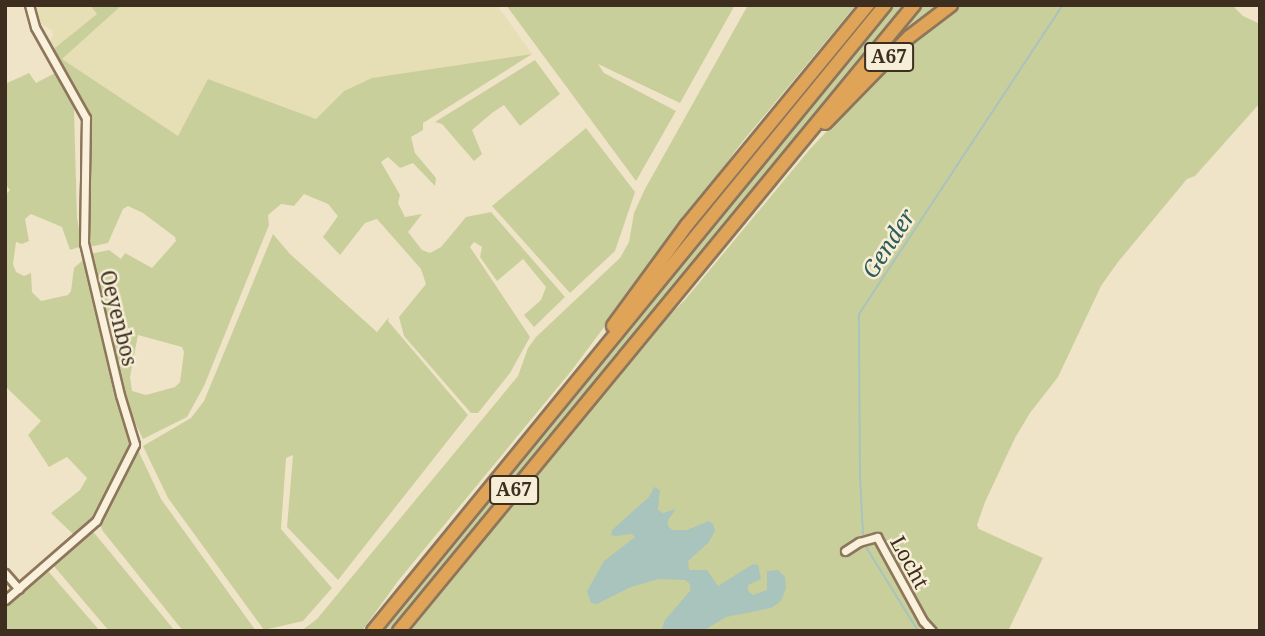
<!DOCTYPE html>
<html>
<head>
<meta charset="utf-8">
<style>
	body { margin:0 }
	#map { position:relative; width:1265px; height:636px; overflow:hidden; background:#f0e4c8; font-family:"Noto Serif",serif }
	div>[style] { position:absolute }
	.farmland>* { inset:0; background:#e6deb5 }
	.green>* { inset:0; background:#c9cf9b }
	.water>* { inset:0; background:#a9c4bc }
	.stream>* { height:2px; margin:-1px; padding:0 1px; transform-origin:1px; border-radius:1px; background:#a9c4bc }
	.roads { filter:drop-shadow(2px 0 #8d765c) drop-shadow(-2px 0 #8d765c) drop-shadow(0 2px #8d765c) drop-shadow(0 -2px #8d765c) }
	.minor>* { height:7px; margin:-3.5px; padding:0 3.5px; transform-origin:3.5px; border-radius:3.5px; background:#faf1dc }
	.motorway>* { height:12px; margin:-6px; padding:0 6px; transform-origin:6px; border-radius:6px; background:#e0a458 }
	span { translate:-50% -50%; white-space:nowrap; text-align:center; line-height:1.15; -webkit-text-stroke:5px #f7eed8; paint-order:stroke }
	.shield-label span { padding:2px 5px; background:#f7eed8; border:2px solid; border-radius:5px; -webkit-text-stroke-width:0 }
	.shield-label { font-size:19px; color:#3d2e20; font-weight:700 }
	.street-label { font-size:21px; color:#3d2e20 }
	.water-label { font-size:23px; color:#2f5d5a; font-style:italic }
	.frame { position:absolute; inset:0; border:7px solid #3d2e20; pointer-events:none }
</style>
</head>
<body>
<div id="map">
	<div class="farmland">
		<div style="clip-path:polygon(31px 5px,90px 5px,98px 13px,51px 51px,47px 45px,53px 36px,52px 30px,38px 22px)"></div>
		<div style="clip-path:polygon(122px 5px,497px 5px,532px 54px,372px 78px,344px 91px,316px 119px,209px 79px,178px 136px,62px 59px)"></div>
	</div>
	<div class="green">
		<div style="clip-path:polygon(evenodd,90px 5px,122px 5px,62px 59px,178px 136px,208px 79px,316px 119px,344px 91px,372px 78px,532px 54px,423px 123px,423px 130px,411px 137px,415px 153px,436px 178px,435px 186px,413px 163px,400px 168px,388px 157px,381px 162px,400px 195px,398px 203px,405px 217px,422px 214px,408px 232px,422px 250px,430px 253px,441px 247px,466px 217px,491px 212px,565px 297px,534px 327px,524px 315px,541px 300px,546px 287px,523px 259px,497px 281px,480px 257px,482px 247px,474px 242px,470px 247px,530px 337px,510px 373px,478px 413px,471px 413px,404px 336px,399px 317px,426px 284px,421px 269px,377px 219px,365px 223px,340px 255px,323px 237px,338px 216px,328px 204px,304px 194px,294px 206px,281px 204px,268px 215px,269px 225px,204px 386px,187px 417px,143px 439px,121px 394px,90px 254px,109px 250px,121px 259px,125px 253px,152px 268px,176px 241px,175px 237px,143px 213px,128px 206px,123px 209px,108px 243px,89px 247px,82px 174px,82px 107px,51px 51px,97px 14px,90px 5px,138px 335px,182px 347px,184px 352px,180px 382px,175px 387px,146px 395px,132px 391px,130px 377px,138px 335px)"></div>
		<div style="clip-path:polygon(506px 5px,735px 5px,680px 103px,598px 64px,604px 73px,676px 111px,636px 181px)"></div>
		<div style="clip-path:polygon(748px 5px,856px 5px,743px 141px,572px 370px,398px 581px,362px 631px,301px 631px,317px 619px,518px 376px,528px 348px,536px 337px,620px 258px,629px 242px,634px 213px,645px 189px)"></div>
		<div style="clip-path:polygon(892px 5px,908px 5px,394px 631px,379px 631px)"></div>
		<div style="clip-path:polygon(921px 5px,946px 5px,850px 91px)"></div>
		<div style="clip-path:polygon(962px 5px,1232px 5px,1243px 16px,1260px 24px,1260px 103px,1195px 176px,1187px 179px,1118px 262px,1101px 286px,1058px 377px,1030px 413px,1015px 438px,985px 502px,977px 525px,979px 529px,1043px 558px,1008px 631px,406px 631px,656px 328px,684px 301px,810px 149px,914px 39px)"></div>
		<div style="clip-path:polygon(535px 60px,560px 94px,520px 126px,504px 105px,492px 113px,472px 130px,482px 154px,474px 161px,442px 124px,435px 122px)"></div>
		<div style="clip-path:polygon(29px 73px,36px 83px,55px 73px,74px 109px,77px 218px,82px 246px,70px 250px,62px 227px,31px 214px,25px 219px,29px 241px,22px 244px,16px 242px,13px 264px,16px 272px,24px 276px,31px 273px,32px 292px,41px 301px,68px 295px,71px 291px,74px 268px,84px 259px,112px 376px,132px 441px,86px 527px,75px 536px,51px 513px,80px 490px,87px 478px,67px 457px,49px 467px,28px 435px,41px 421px,5px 386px,5px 195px,10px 190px,5px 184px,5px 84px)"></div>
		<div style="clip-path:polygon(586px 128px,635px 192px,615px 251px,570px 293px,492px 206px)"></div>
		<div style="clip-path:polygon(273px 234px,290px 254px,377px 332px,389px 317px,388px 321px,468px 415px,338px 580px,287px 527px,293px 455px,286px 458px,281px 529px,332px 588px,303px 621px,264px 630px,168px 498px,143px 446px,191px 418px,204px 401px)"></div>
		<div style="clip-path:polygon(138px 450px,161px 499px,256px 631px,183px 631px,102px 530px,100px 520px)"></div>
		<div style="clip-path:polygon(92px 531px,96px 535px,175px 631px,109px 631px,53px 565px)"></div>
		<div style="clip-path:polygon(44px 570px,48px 571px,100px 631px,5px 631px,5px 602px)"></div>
	</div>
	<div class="water">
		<div style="clip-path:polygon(654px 487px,660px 490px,658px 510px,663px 513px,676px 509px,668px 520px,668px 526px,672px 530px,687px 530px,709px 521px,713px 524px,715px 531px,709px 542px,688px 561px,689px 570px,707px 570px,718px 586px,753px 564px,758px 565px,761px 579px,748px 585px,748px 591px,753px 595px,767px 590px,767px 571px,778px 570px,785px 577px,786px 588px,781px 601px,771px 608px,726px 617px,703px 631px,661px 631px,665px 620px,690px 591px,690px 584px,685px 580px,659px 579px,631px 587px,597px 604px,591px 603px,587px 591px,604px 561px,635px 537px,632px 534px,616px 536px,611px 535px,612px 530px,649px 497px)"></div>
	</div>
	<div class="stream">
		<div style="left:863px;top:534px;width:58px;rotate:-93deg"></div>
		<div style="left:860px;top:476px;width:162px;rotate:-90.4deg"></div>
		<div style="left:859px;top:314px;width:370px;rotate:-56.6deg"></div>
		<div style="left:866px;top:547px;width:99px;rotate:58.2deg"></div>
	</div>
	<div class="roads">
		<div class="minor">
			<div style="left:845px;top:551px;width:17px;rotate:-33deg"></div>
			<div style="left:859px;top:542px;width:19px;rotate:-16deg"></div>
			<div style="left:877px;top:537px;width:96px;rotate:61.3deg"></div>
			<div style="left:923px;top:621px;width:13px;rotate:48deg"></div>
			<div style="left:5px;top:573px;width:21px;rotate:49deg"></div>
			<div style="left:5px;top:600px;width:121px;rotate:-41deg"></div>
			<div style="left:96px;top:521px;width:86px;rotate:-63.1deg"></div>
			<div style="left:135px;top:444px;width:51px;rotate:-107deg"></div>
			<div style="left:120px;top:395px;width:156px;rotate:-103.3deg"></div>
			<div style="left:84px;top:243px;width:125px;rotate:-89.1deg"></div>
			<div style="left:86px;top:118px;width:104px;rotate:-119.3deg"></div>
			<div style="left:35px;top:27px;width:23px;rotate:-105deg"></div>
		</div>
		<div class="motorway">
			<div style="left:825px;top:123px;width:120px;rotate:-45.7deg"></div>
			<div style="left:909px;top:37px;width:53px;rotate:-37.3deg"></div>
			<div style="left:613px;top:326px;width:125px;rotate:-53.8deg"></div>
			<div style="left:687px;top:225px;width:285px;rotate:-50.6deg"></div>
			<div style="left:373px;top:631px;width:809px;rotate:-50.72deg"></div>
			<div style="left:399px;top:631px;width:811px;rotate:-50.56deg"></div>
		</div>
	</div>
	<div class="shield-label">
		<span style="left:889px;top:57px">A67</span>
		<span style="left:514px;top:490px">A67</span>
	</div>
	<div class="street-label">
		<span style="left:119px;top:318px;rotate:76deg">Oeyenbos</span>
		<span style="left:910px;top:562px;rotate:61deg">Locht</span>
	</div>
	<div class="water-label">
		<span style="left:888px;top:243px;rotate:-57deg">Gender</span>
	</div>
	<div class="frame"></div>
</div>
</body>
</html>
